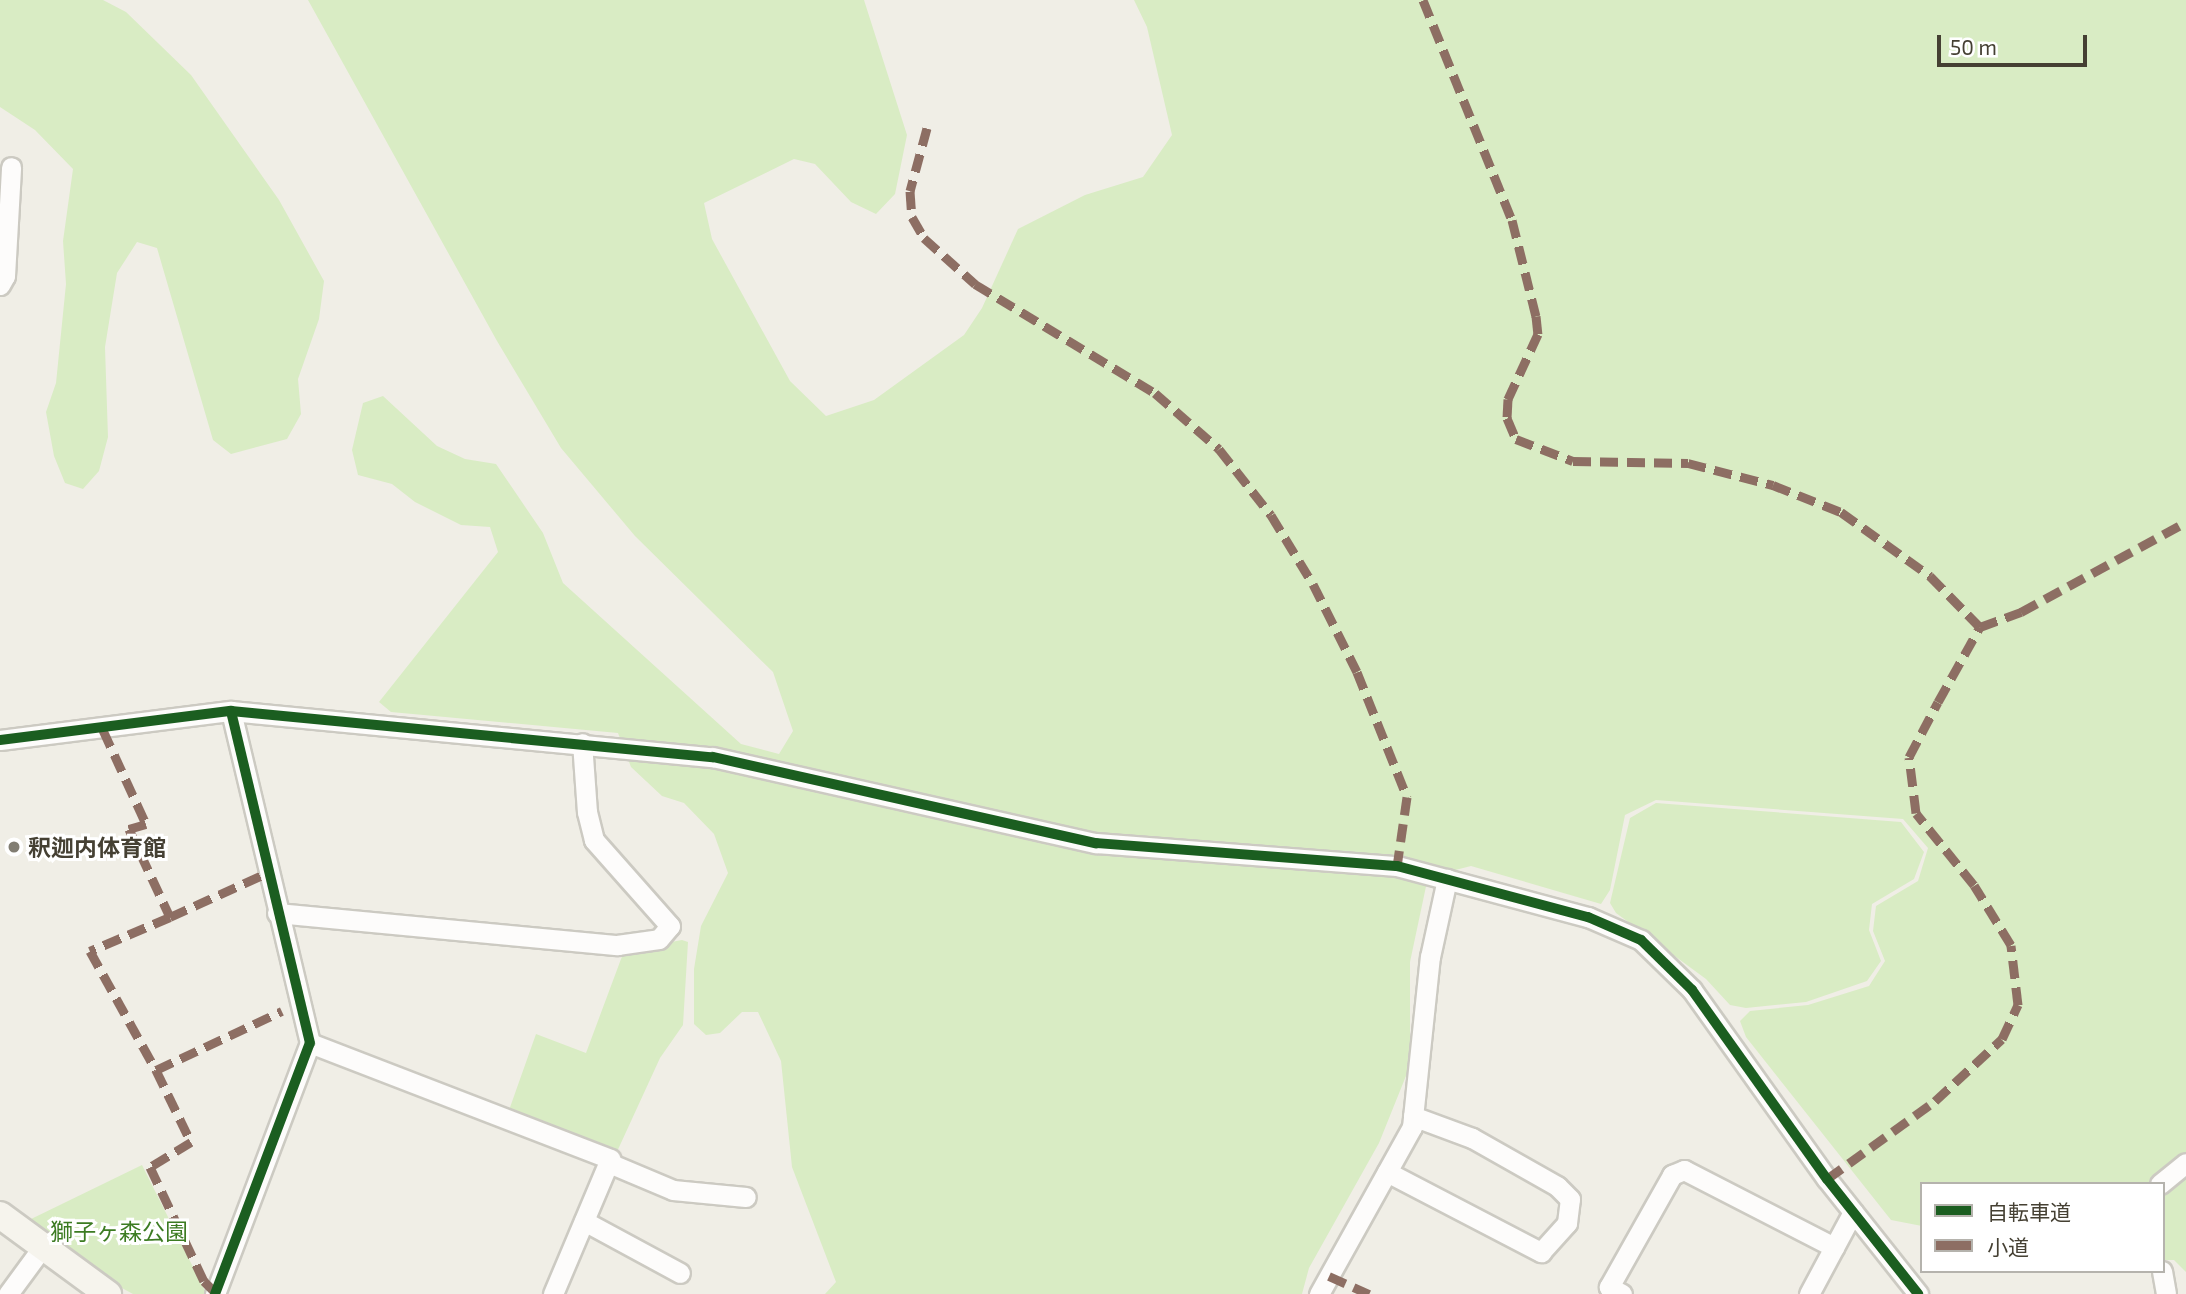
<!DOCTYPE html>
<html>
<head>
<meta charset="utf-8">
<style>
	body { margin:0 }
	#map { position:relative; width:2186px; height:1294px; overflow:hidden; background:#f0eee6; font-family:"Exo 2","Noto Sans JP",sans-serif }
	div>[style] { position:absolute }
	.green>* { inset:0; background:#d9ecc4 }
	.roads { filter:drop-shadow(2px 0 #cccac2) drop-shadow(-2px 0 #cccac2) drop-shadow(0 2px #cccac2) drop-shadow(0 -2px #cccac2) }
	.street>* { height:19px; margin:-9.5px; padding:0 9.5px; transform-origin:9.5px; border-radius:9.5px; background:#fdfcfb }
	.secondary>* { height:26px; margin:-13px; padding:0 13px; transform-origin:13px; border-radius:13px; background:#f6f4ed }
	.quiet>* { height:9px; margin-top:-4.5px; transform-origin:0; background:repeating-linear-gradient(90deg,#8d6e63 0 18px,transparent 0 27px) }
	.cycleway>* { height:10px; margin:-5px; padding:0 5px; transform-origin:5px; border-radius:5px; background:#1b5e20 }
	.dots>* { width:19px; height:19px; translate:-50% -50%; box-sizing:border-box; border:4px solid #fff; border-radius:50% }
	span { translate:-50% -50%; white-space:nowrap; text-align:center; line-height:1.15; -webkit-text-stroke:6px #fff; paint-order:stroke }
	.poi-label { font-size:23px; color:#454033; font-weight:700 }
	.left { translate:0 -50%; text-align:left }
	.park-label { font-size:23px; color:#3c7b22 }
	.legend { position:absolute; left:1920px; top:1182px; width:245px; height:91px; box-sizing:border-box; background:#fff; border:2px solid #b5b3ad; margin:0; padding:9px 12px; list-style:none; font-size:21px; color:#454033 }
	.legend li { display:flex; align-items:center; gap:14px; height:35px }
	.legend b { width:35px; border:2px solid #b5b3ad }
	.scale { position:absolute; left:1937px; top:35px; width:150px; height:32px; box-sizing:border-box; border:4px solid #454033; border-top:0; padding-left:9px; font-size:21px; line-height:24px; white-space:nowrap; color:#454033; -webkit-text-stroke:5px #fff; paint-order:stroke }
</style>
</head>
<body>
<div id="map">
	<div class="green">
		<div style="clip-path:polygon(0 0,103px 0,126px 12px,191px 75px,279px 200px,324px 281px,319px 319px,298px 379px,301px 414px,287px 439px,231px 454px,213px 440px,157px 248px,137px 242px,117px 273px,105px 347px,108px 437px,99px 471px,83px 489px,65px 483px,54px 456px,46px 412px,56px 383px,66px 284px,63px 241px,73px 169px,35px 130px,0 107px)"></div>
		<div style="clip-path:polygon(308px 0,864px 0,907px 135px,895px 194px,876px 214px,851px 202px,815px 164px,794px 159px,704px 203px,712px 239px,790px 381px,826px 416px,874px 400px,964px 335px,982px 308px,1018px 229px,1085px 195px,1143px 177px,1172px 135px,1147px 27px,1134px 0,2186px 0,2186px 1272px,2174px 1260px,2163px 1260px,2163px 1184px,1922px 1184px,1922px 1226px,1891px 1220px,1746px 1037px,1740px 1021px,1750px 1011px,1808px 1005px,1869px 986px,1885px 961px,1873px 931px,1876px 906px,1918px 881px,1928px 848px,1903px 819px,1656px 800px,1625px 815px,1610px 890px,1601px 904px,1471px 866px,1428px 877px,1410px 962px,1410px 1066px,1379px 1143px,1309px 1268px,1302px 1294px,825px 1294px,836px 1282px,792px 1167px,781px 1061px,758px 1012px,742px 1012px,720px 1033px,706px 1035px,694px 1024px,694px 969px,701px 926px,728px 873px,714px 834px,684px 803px,662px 796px,631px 767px,618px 733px,391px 712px,379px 702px,498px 552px,490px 527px,461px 525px,415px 502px,392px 484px,358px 475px,352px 450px,363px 403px,383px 396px,437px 446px,465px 459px,496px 464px,543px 533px,563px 583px,741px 744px,779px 754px,793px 731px,773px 672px,635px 536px,561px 448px,497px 341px)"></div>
		<div style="clip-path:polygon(1656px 803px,1901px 822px,1924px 852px,1914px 879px,1872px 904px,1869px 930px,1881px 961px,1867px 981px,1806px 1002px,1746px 1008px,1730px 1005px,1706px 979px,1616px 913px,1610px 903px,1630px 818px)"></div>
		<div style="clip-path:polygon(682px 940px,688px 942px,683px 1025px,660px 1058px,615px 1156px,508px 1113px,536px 1034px,586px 1053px,624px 951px)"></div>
		<div style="clip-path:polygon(142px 1165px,205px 1291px,204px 1294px,133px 1294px,70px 1260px,27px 1221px)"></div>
	</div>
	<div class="roads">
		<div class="street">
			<div style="left:0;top:285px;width:10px;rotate:-61deg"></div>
			<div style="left:5px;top:276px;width:109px;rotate:-86.8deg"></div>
			<div style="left:0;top:740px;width:233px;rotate:-7.2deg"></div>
			<div style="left:231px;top:711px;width:484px;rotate:5.5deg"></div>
			<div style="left:713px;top:757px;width:393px;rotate:12.7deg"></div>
			<div style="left:1096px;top:843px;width:302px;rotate:4.4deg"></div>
			<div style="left:1397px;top:866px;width:198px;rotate:15deg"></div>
			<div style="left:1588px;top:917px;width:58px;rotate:23.5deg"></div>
			<div style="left:1641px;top:940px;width:71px;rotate:44.4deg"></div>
			<div style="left:1692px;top:990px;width:232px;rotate:54.5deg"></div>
			<div style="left:1827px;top:1179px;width:147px;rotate:51.6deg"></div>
			<div style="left:277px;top:913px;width:342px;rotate:5.4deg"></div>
			<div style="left:617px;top:945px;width:42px;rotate:-8.1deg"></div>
			<div style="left:659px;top:939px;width:17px;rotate:-50deg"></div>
			<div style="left:670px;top:926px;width:115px;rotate:-131.5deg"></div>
			<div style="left:594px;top:840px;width:29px;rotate:-104deg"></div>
			<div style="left:587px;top:812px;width:69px;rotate:-94.1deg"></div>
			<div style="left:310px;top:1043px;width:322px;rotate:21.1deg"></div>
			<div style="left:610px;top:1159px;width:147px;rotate:112.9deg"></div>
			<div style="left:609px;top:1163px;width:69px;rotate:22.9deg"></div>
			<div style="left:673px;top:1190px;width:73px;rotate:5.5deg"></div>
			<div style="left:1387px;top:1172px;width:174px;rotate:27.5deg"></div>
			<div style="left:1541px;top:1252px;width:39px;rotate:-48deg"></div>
			<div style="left:1567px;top:1223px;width:24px;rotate:-83deg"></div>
			<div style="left:1570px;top:1199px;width:18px;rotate:-135deg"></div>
			<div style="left:1557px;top:1186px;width:98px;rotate:-150.5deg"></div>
			<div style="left:1472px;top:1138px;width:63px;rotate:-159.6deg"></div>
			<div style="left:2160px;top:1184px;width:33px;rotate:-39deg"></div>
			<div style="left:584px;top:1221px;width:109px;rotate:28.4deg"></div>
			<div style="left:2162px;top:1271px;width:23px;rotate:80deg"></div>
			<div style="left:8px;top:1294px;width:56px;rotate:-53.7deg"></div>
			<div style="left:215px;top:1294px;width:268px;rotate:-69.3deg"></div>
			<div style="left:310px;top:1043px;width:341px;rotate:-103.4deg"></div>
			<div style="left:1319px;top:1294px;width:191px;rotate:-60.9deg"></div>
			<div style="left:1412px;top:1127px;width:171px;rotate:-84deg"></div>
			<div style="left:1430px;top:957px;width:80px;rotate:-77.7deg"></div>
			<div style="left:1622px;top:1294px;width:15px;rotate:-152deg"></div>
			<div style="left:1609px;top:1287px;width:129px;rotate:-60.6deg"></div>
			<div style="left:1672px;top:1175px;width:13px;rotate:-23deg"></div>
			<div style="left:1684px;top:1170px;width:169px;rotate:27.2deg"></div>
			<div style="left:1809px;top:1294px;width:93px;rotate:-61.8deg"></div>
		</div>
		<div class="secondary">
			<div style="left:0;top:1215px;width:134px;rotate:36.2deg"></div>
		</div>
	</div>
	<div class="quiet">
		<div style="left:1423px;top:0;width:237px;rotate:68deg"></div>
		<div style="left:1512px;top:220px;width:99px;rotate:76deg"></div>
		<div style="left:1536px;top:316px;width:18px;rotate:84deg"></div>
		<div style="left:1538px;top:334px;width:72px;rotate:114.8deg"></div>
		<div style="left:1508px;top:399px;width:19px;rotate:93deg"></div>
		<div style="left:1507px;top:418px;width:23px;rotate:67deg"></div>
		<div style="left:1516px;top:439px;width:61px;rotate:21.1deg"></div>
		<div style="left:1573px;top:461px;width:115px;rotate:1deg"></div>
		<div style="left:1688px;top:463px;width:88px;rotate:14.5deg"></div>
		<div style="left:1773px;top:485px;width:73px;rotate:21.7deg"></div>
		<div style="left:1841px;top:512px;width:110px;rotate:35.7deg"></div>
		<div style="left:1930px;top:576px;width:71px;rotate:45.6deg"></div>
		<div style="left:927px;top:128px;width:65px;rotate:105.1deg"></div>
		<div style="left:910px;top:191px;width:26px;rotate:86deg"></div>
		<div style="left:912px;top:217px;width:24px;rotate:60deg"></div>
		<div style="left:924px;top:238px;width:69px;rotate:42deg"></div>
		<div style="left:975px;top:284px;width:210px;rotate:31.2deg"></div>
		<div style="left:1155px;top:393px;width:85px;rotate:41.2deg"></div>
		<div style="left:1219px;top:449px;width:84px;rotate:51.8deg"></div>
		<div style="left:1271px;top:515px;width:81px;rotate:58.7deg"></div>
		<div style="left:1313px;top:584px;width:98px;rotate:63.4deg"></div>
		<div style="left:1357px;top:672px;width:135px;rotate:68.2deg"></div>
		<div style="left:1407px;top:797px;width:70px;rotate:98.2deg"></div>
		<div style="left:103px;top:730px;width:103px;rotate:65.4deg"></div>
		<div style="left:146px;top:824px;width:18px;rotate:164deg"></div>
		<div style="left:129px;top:829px;width:97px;rotate:65deg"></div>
		<div style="left:170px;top:917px;width:109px;rotate:-24.4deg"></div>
		<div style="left:170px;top:917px;width:87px;rotate:157deg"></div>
		<div style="left:90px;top:951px;width:136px;rotate:61deg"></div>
		<div style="left:156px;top:1070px;width:139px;rotate:-25.1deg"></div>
		<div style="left:156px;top:1070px;width:80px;rotate:64.1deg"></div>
		<div style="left:191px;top:1142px;width:48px;rotate:148.6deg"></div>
		<div style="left:150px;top:1167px;width:126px;rotate:64.7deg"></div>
		<div style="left:204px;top:1281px;width:16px;rotate:45deg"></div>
		<div style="left:1827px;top:1179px;width:133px;rotate:-35.8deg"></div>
		<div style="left:1935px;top:1101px;width:91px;rotate:-42.8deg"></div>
		<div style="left:2002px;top:1039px;width:38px;rotate:-65deg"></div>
		<div style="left:2018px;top:1005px;width:60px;rotate:-96.7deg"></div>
		<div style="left:2011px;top:945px;width:70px;rotate:-121.7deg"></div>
		<div style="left:1974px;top:885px;width:92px;rotate:-128.9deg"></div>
		<div style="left:1916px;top:813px;width:56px;rotate:-97.1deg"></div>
		<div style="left:1909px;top:757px;width:62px;rotate:-62.2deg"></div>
		<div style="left:1938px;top:702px;width:86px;rotate:-60.8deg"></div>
		<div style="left:1980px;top:627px;width:44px;rotate:-20.1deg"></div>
		<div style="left:2021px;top:612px;width:188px;rotate:-28.6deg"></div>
		<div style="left:1329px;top:1276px;width:44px;rotate:24.2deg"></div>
	</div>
	<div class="cycleway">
		<div style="left:0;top:740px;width:233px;rotate:-7.2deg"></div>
		<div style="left:231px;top:711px;width:484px;rotate:5.5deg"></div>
		<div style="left:713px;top:757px;width:393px;rotate:12.7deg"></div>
		<div style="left:1096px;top:843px;width:302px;rotate:4.4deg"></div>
		<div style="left:1397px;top:866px;width:198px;rotate:15deg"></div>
		<div style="left:1588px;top:917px;width:58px;rotate:23.5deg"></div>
		<div style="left:1641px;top:940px;width:71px;rotate:44.4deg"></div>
		<div style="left:1692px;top:990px;width:232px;rotate:54.5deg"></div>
		<div style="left:1827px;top:1179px;width:147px;rotate:51.6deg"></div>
		<div style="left:215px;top:1294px;width:268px;rotate:-69.3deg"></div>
		<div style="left:310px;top:1043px;width:341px;rotate:-103.4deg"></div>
	</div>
	<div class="dots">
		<div style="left:14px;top:847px;background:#817d72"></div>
	</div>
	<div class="poi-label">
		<span class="left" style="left:28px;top:847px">釈迦内体育館</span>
	</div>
	<div class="park-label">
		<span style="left:119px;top:1231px">獅子ヶ森公園</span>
	</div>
	<ul class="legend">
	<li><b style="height:9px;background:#1b5e20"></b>自転車道</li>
	<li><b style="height:9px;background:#8d6e63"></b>小道</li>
	</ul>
	<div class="scale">50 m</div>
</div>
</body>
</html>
